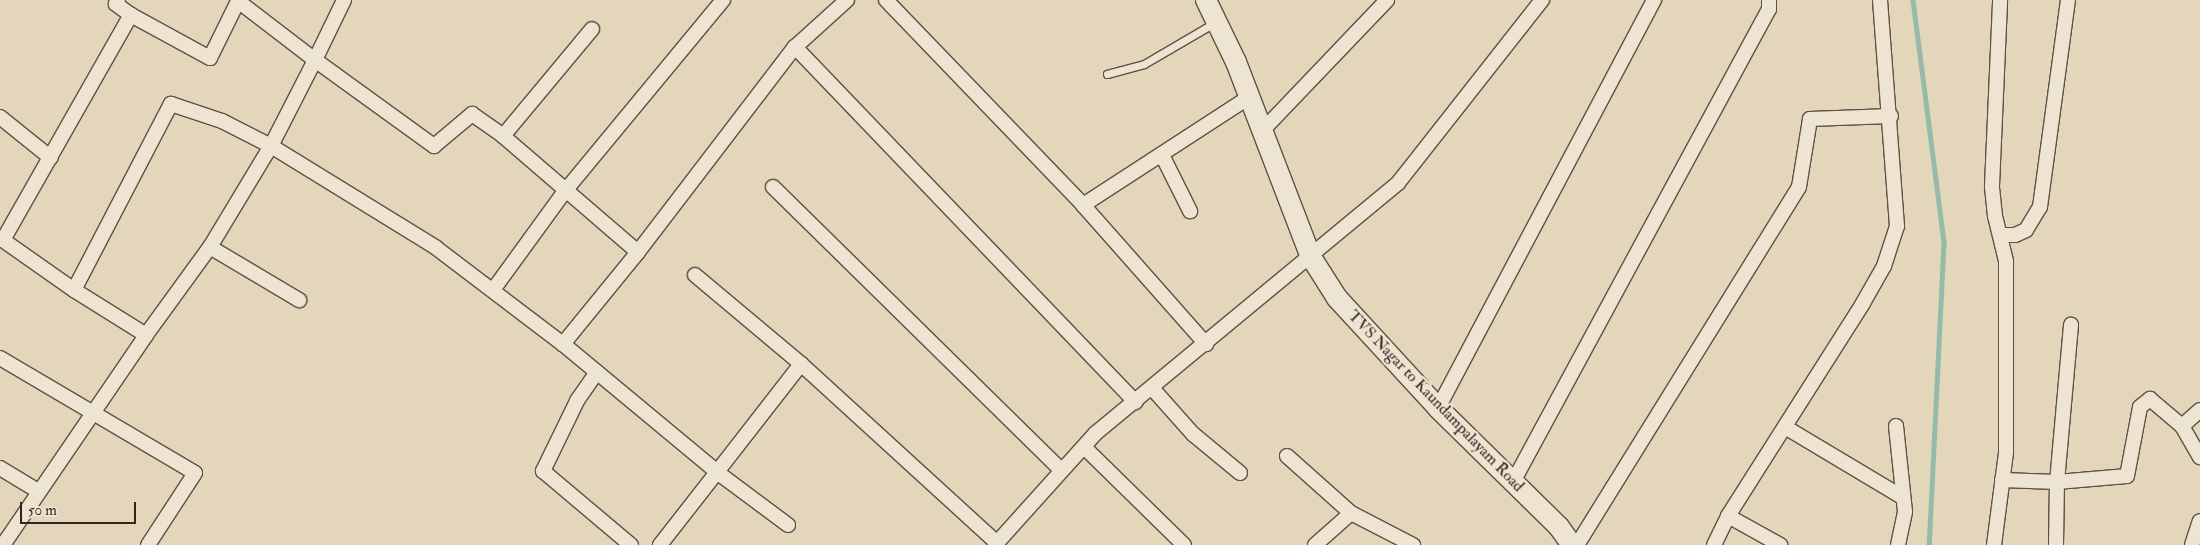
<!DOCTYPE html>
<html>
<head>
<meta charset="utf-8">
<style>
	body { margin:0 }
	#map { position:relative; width:2200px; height:545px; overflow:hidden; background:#e3d6ba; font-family:"IM FELL Double Pica",serif }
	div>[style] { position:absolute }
	.stream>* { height:4.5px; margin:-2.25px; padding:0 2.25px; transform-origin:2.25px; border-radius:2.25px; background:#96baaa }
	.roads { filter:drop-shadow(1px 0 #5f5145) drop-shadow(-1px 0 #5f5145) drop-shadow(0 1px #5f5145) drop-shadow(0 -1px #5f5145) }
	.lane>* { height:7px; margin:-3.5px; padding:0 3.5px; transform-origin:3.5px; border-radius:3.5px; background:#ede4d2 }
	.street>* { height:14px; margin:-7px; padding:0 7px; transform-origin:7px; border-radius:7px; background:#ede4d2 }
	.secondary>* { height:20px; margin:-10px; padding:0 10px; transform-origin:10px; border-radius:10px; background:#ede4d2 }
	span { translate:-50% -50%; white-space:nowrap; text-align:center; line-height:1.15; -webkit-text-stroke:4.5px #ede4d2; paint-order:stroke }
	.street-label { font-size:16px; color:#33251e }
	.scale { position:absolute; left:20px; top:502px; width:116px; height:22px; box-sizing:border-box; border:2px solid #33251e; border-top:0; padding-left:6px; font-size:15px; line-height:18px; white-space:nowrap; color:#33251e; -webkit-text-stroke:4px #ede4d2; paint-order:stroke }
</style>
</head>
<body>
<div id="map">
	<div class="stream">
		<div style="left:1913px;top:0;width:245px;rotate:82.7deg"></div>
		<div style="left:1944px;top:243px;width:302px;rotate:92.8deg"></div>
	</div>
	<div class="roads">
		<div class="lane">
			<div style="left:1107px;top:74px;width:38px;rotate:-15deg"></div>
			<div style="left:1144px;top:64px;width:83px;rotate:-30.3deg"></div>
		</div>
		<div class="street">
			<div style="left:886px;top:0;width:284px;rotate:46.1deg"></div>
			<div style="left:1083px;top:205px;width:186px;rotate:48.5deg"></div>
			<div style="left:131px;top:15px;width:90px;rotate:28.6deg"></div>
			<div style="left:210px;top:58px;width:64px;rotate:-63.8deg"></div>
			<div style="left:238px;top:1px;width:97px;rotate:37.5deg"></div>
			<div style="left:315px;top:60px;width:67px;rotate:-64.2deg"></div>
			<div style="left:795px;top:47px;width:70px;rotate:-42.1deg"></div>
			<div style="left:0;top:117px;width:65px;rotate:38.8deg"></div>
			<div style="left:1262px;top:131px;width:181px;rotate:-46.3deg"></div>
			<div style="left:503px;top:136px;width:139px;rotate:-50.2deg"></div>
			<div style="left:1162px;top:155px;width:63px;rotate:63.4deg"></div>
			<div style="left:773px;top:187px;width:404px;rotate:44.5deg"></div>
			<div style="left:1083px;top:205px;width:198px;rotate:-33deg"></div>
			<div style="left:2000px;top:235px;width:15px"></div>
			<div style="left:2015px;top:235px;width:12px;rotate:-24deg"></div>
			<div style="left:2026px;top:230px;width:27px;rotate:-59deg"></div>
			<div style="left:2040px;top:207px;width:209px;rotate:-82.3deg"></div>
			<div style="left:0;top:238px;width:90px;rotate:35.1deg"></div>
			<div style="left:74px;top:290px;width:85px;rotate:32deg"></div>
			<div style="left:3px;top:240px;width:259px;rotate:-60.4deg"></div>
			<div style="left:131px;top:15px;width:19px;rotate:-144deg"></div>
			<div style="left:116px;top:4px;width:4px;rotate:-63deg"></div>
			<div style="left:210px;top:247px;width:104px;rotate:30.8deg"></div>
			<div style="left:638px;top:252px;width:258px;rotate:-52.6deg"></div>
			<div style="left:795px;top:47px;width:492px;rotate:46.2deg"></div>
			<div style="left:695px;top:275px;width:138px;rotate:40deg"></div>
			<div style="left:801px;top:364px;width:265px;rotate:42.4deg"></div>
			<div style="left:74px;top:290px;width:210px;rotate:-62.5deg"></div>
			<div style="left:171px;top:104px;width:54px;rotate:18.4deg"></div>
			<div style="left:222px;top:121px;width:55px;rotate:27deg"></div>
			<div style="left:271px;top:146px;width:193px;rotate:31.6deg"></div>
			<div style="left:435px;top:247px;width:161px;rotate:37.2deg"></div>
			<div style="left:493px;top:290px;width:122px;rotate:-54deg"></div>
			<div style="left:565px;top:191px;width:248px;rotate:-50.4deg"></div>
			<div style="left:0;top:358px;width:226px;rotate:30.5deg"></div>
			<div style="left:195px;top:473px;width:86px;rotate:123.1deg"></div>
			<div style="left:597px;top:372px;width:35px;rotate:125deg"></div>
			<div style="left:577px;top:401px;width:78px;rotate:115.9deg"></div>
			<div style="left:543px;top:471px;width:115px;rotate:40.1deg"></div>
			<div style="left:1152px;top:388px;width:62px;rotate:48.3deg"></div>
			<div style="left:1193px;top:434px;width:61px;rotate:39.7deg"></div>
			<div style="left:1438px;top:408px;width:462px;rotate:-62.1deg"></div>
			<div style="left:2200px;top:410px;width:24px;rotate:138deg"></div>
			<div style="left:2182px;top:426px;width:36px;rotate:60deg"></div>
			<div style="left:1896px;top:426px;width:86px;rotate:84deg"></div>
			<div style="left:1905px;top:512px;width:34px;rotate:102deg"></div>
			<div style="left:1785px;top:427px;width:136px;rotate:30.9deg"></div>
			<div style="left:1084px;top:447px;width:140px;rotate:44.4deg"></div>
			<div style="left:1287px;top:456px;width:86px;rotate:41.7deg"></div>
			<div style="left:0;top:468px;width:44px;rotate:31.2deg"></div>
			<div style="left:2002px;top:480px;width:55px;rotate:2.1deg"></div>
			<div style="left:2057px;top:482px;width:70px;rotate:-4.9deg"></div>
			<div style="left:2127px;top:476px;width:70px;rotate:-79.3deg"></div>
			<div style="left:2140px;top:407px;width:13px;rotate:-39deg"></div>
			<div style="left:2150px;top:399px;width:42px;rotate:40.2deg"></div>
			<div style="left:1513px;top:482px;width:538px;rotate:-61.58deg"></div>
			<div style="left:1769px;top:9px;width:9px;rotate:-90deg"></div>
			<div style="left:1728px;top:516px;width:60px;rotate:29.1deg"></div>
			<div style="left:788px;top:525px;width:89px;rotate:-143.3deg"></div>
			<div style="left:717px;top:472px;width:137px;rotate:-52.1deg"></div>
			<div style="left:3px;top:545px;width:254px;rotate:-55.7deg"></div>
			<div style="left:146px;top:335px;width:109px;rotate:-54deg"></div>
			<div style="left:210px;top:247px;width:118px;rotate:-58.9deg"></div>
			<div style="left:271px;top:146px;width:97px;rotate:-62.9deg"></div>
			<div style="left:315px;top:60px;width:147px;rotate:35.9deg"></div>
			<div style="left:434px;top:146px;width:50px;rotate:-40.1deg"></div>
			<div style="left:472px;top:114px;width:38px;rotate:35deg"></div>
			<div style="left:503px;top:136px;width:178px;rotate:40.7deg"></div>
			<div style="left:638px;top:252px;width:119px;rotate:129.2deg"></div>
			<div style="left:563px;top:344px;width:200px;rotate:39.7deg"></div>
			<div style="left:717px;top:472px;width:93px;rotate:128deg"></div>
			<div style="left:995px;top:545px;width:151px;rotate:-48deg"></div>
			<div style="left:1096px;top:433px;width:392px;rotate:-39.6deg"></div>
			<div style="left:1398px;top:183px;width:233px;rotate:-51.8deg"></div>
			<div style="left:1315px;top:545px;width:48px;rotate:-41.6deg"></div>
			<div style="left:1351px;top:513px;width:70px;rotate:27.3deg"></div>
			<div style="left:1577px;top:545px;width:421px;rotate:-58.2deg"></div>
			<div style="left:1799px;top:187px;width:69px;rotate:-80.8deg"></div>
			<div style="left:1810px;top:119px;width:81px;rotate:-2.1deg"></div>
			<div style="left:1714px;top:545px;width:32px;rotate:-64deg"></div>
			<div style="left:1728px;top:516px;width:252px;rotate:-57.6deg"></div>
			<div style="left:1863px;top:303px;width:43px;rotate:-60.4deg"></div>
			<div style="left:1884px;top:266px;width:42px;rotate:-72deg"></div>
			<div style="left:1897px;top:226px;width:227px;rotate:-94.3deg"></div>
			<div style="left:1994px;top:545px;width:94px;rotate:-82.6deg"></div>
			<div style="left:2006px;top:452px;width:191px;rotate:-90deg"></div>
			<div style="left:2006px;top:261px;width:46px;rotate:-103.7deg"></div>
			<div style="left:1995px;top:216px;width:30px;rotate:-96deg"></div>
			<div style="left:1992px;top:186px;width:186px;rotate:-87.5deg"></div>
			<div style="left:2056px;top:545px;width:63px;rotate:-89.1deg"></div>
			<div style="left:2057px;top:482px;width:158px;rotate:-84.9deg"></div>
			<div style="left:2192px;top:545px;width:25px;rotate:-72deg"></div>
		</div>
		<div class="secondary">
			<div style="left:1206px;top:0;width:69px;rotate:64.2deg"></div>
			<div style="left:1236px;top:62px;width:209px;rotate:69deg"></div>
			<div style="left:1311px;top:257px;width:49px;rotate:57.6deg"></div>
			<div style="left:1337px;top:298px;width:149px;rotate:47.4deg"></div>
			<div style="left:1438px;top:408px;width:170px;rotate:44.5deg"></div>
			<div style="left:1559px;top:527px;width:22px;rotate:54deg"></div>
		</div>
	</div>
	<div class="street-label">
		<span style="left:1436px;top:401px;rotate:46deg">TVS Nagar to Kaundampalayam Road</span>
	</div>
	<div class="scale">50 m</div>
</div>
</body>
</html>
